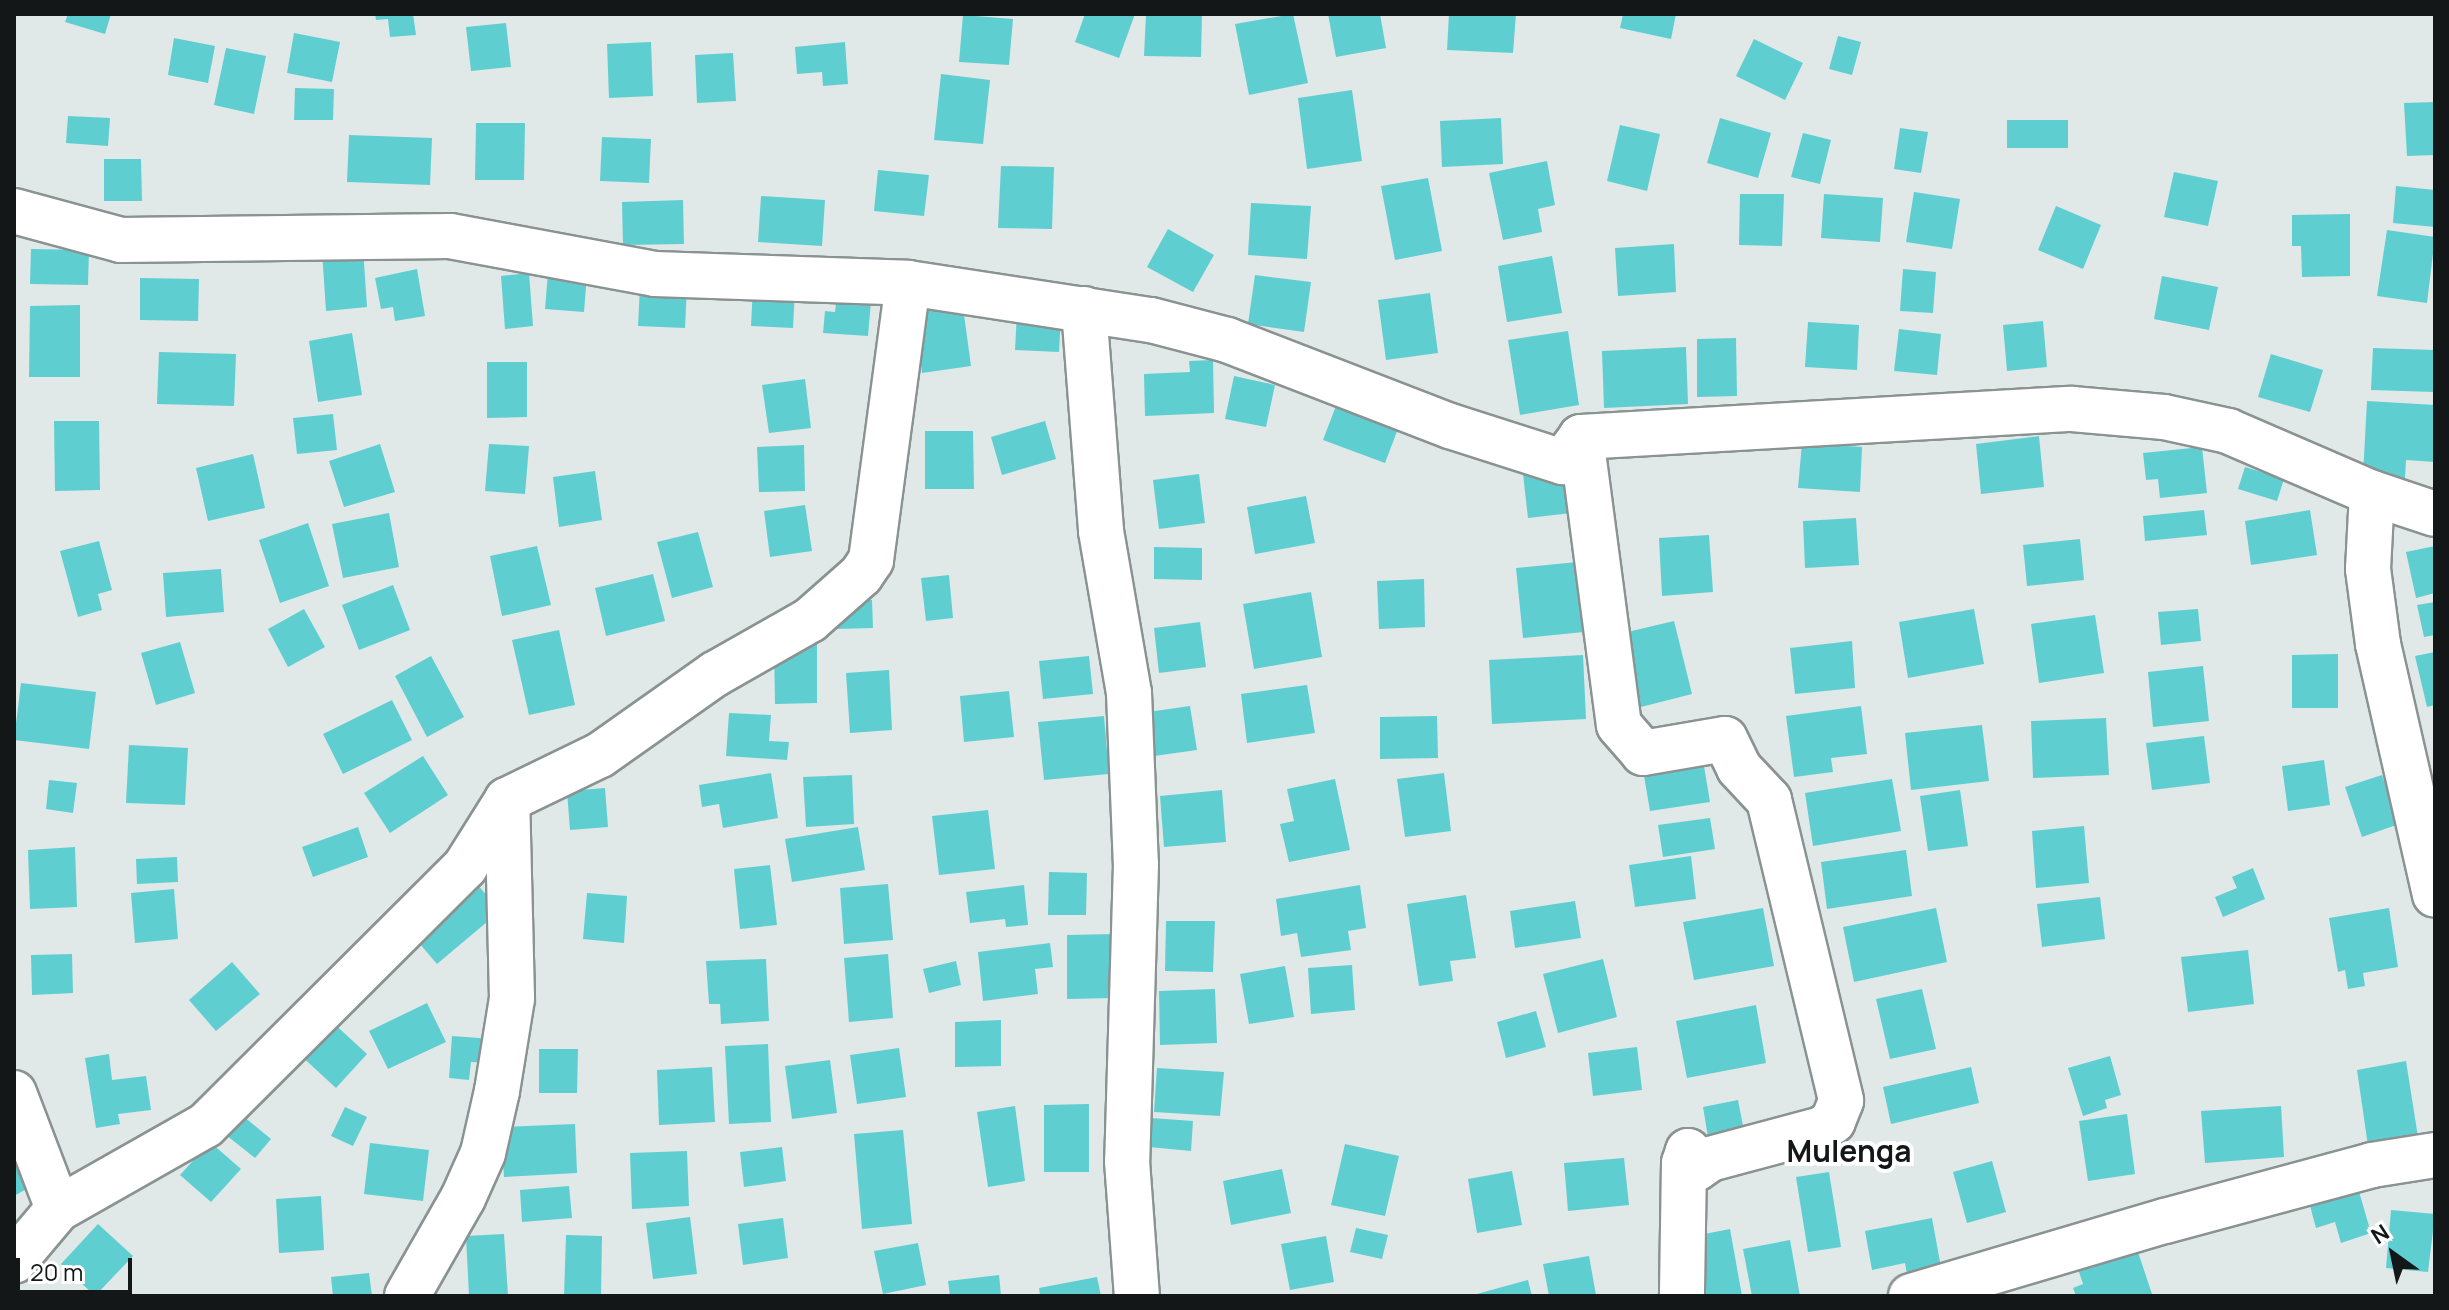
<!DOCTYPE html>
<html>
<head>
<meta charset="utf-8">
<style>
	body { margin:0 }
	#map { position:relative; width:2449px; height:1310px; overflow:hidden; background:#e0e8e8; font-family:Manrope,sans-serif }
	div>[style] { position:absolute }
	.building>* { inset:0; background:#5fced1 }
	.roads { filter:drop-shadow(2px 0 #8a9292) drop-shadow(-2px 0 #8a9292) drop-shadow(0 2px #8a9292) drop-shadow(0 -2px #8a9292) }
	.minor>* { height:44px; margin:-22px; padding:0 22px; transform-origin:22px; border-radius:22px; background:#fff }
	span { translate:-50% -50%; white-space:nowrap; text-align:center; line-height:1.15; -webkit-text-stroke:8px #fff; paint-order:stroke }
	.district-label { font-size:30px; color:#141717; font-weight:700 }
	.frame { position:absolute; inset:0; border:16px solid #141717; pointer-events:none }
	.north { position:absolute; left:2353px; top:1214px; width:80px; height:80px; -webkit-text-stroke:6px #fff; paint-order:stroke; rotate:327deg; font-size:22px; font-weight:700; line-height:32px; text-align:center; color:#141717 }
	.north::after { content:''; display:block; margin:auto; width:28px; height:36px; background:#141717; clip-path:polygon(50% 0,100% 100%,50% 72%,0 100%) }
	.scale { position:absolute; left:16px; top:1258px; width:116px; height:36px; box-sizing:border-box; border:4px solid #141717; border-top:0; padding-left:10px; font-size:24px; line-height:28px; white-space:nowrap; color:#141717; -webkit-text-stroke:6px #fff; paint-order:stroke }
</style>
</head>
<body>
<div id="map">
	<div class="building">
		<div style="clip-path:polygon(68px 14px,111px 14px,105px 34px,65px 22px)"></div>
		<div style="clip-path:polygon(375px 14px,413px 14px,416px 35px,390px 37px,388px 19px,376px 20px)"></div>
		<div style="clip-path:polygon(1085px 14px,1135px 14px,1119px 58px,1075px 42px)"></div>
		<div style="clip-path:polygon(1146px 14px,1202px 14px,1201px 57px,1144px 56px)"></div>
		<div style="clip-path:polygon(1293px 14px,1308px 83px,1249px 95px,1235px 24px)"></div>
		<div style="clip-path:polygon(1328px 14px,1380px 14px,1386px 48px,1336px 57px)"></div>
		<div style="clip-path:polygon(1449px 14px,1516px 14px,1513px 53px,1447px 50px)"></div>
		<div style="clip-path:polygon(1623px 14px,1676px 14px,1671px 39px,1620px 28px)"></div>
		<div style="clip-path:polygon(963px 15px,1013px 19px,1009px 65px,959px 62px)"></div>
		<div style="clip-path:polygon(506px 23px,511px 67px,471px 71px,466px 27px)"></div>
		<div style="clip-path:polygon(294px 33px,340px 42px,332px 82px,287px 73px)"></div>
		<div style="clip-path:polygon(1838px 36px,1861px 42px,1852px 75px,1829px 69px)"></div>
		<div style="clip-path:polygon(174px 38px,215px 46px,208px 83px,168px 75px)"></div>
		<div style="clip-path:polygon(1754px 39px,1803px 63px,1785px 100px,1736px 76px)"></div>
		<div style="clip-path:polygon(651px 42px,653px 96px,609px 98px,607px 44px)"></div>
		<div style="clip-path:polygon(845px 42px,848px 84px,823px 86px,822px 72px,797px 74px,795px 47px)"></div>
		<div style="clip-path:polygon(226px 48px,266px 56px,254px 114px,214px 105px)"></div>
		<div style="clip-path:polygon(733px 53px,736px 101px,697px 103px,695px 55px)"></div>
		<div style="clip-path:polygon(941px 74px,990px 80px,983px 144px,934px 140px)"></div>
		<div style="clip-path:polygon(295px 88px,334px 89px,333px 120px,294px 120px)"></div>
		<div style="clip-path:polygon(1352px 90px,1362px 161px,1307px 169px,1298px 98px)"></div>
		<div style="clip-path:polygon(2435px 102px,2435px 155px,2407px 156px,2404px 103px)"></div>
		<div style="clip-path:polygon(68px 116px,110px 118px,108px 146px,66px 143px)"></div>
		<div style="clip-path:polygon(1501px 118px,1503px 164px,1442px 167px,1440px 121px)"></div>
		<div style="clip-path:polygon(1720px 118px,1771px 133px,1758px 178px,1707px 163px)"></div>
		<div style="clip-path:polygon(2007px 120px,2068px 120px,2068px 148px,2007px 148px)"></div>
		<div style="clip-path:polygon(476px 123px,525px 123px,524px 180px,475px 180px)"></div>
		<div style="clip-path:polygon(1620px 125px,1660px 134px,1647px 191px,1607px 181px)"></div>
		<div style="clip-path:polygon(1900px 128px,1928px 132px,1921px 173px,1894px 169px)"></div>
		<div style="clip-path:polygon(1803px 133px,1831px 140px,1820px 184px,1791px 177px)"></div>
		<div style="clip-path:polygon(349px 135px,432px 138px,430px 185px,347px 182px)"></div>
		<div style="clip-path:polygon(602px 137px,651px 139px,649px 183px,600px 181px)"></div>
		<div style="clip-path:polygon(104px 159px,141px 159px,142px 201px,104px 201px)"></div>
		<div style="clip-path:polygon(1547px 161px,1555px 205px,1538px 209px,1542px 232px,1503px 240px,1489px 173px)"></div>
		<div style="clip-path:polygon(1001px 166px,1054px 167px,1052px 229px,998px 228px)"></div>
		<div style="clip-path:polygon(878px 170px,929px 175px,924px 216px,874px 211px)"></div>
		<div style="clip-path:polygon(2174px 172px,2218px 181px,2208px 226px,2164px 217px)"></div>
		<div style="clip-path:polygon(1428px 178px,1442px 251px,1395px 260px,1381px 186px)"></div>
		<div style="clip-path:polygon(2396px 186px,2435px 190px,2435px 227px,2393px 223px)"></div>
		<div style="clip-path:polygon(1914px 192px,1960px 199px,1952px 249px,1906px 242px)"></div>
		<div style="clip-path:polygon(1740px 194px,1784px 194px,1782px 246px,1739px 245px)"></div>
		<div style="clip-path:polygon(1824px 194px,1883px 198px,1880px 242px,1821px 238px)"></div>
		<div style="clip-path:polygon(761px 196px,825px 200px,822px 246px,758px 242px)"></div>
		<div style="clip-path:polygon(683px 200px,684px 244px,623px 245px,622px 202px)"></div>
		<div style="clip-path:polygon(1251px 203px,1311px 206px,1307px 259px,1248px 255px)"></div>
		<div style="clip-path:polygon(2056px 206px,2101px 225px,2083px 269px,2038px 250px)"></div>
		<div style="clip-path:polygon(2350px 214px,2350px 276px,2302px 277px,2301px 246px,2292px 246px,2292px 215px)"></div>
		<div style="clip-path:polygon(1168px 229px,1214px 255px,1193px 292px,1147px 267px)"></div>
		<div style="clip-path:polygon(2387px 230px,2435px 237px,2427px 303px,2377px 296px)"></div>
		<div style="clip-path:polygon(1674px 244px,1676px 292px,1618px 296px,1615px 248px)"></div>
		<div style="clip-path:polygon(363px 248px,367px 307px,326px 311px,322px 251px)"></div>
		<div style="clip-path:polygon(31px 249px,89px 250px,88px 285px,30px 284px)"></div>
		<div style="clip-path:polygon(1552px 256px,1562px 313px,1507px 322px,1498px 266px)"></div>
		<div style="clip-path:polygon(417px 269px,425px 316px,395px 321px,393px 307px,381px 309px,375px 278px)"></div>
		<div style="clip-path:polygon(1903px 269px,1936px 272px,1933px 313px,1900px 311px)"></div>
		<div style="clip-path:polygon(529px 273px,533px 326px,505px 329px,501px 276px)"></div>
		<div style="clip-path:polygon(548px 273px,587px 275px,584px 312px,545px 309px)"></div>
		<div style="clip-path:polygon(1255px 275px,1311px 282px,1304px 332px,1248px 324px)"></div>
		<div style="clip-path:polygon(2162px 276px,2218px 287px,2209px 330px,2154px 319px)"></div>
		<div style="clip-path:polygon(140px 278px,199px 279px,198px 321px,140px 320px)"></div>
		<div style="clip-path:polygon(640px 286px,687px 287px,685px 328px,638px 326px)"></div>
		<div style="clip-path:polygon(753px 287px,795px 289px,793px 328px,751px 326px)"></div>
		<div style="clip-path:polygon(838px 287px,872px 290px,868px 336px,823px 333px,825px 311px,835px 312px)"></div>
		<div style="clip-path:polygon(1430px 293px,1438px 353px,1386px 360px,1378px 300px)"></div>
		<div style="clip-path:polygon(80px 305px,80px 377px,29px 377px,30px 306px)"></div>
		<div style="clip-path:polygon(963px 307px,971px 366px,922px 373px,914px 313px)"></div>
		<div style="clip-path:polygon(1017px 312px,1061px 315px,1059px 352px,1015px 350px)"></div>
		<div style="clip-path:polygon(2043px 321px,2047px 367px,2007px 371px,2003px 325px)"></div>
		<div style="clip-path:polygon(1808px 322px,1859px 325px,1857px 370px,1805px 367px)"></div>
		<div style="clip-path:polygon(1899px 329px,1941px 334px,1937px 375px,1894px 371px)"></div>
		<div style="clip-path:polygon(1568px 331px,1579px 405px,1520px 415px,1508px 340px)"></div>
		<div style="clip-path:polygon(352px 333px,362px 395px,318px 402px,309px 341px)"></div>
		<div style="clip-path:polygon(1736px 338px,1737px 396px,1697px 397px,1697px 339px)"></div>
		<div style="clip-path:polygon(1686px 347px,1688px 404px,1604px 408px,1602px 351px)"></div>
		<div style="clip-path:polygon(2373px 348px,2435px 350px,2435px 392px,2371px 390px)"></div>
		<div style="clip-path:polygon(159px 352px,236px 354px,234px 406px,157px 404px)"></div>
		<div style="clip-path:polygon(2271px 354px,2323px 370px,2310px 412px,2258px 397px)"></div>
		<div style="clip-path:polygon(1213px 360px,1214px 413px,1145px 416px,1144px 374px,1190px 372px,1189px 361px)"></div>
		<div style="clip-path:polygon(487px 362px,527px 362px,527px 417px,487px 418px)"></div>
		<div style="clip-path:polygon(1234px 376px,1275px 385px,1266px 427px,1225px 419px)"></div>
		<div style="clip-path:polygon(805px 379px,811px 428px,769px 433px,762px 385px)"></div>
		<div style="clip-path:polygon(1342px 390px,1404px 413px,1385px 463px,1323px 440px)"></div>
		<div style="clip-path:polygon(2367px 401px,2435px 405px,2435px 462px,2406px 460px,2405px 478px,2363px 475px)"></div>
		<div style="clip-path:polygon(333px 414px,337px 450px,297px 454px,293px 418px)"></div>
		<div style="clip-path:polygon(54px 421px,99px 421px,100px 490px,55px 491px)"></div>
		<div style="clip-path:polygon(1045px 421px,1056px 459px,1002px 475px,991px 437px)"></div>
		<div style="clip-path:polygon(925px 431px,973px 431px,974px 489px,925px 489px)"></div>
		<div style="clip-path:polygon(2039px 436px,2044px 487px,1981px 494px,1976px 444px)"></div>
		<div style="clip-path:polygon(1802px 443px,1862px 447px,1860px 492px,1798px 488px)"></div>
		<div style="clip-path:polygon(380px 444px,395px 492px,344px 507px,329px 461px)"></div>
		<div style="clip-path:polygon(489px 444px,529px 446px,525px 494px,485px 491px)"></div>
		<div style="clip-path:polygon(804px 445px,805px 491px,759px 492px,757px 447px)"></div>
		<div style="clip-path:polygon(2202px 447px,2207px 493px,2160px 498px,2158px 479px,2146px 480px,2143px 453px)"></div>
		<div style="clip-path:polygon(253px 454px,265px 508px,208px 521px,196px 468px)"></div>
		<div style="clip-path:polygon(1575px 467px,1580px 512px,1528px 518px,1523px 474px)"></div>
		<div style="clip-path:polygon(2245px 467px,2284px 479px,2277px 501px,2238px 489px)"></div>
		<div style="clip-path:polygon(595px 471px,602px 520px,559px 527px,553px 477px)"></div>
		<div style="clip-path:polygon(1199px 474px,1205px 523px,1159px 529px,1153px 480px)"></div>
		<div style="clip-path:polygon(1306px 496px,1315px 543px,1255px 554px,1247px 507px)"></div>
		<div style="clip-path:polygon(805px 505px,812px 551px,770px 557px,764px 511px)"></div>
		<div style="clip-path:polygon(2204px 510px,2207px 535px,2145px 541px,2143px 516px)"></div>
		<div style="clip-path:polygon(2310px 510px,2317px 555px,2251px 565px,2245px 521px)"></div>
		<div style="clip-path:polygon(389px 513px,399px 567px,343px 578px,332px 524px)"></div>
		<div style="clip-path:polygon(1856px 518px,1859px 565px,1805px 568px,1803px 521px)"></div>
		<div style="clip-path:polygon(308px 523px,329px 586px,280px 603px,259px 540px)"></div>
		<div style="clip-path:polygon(698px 532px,713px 587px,672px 598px,657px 542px)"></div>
		<div style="clip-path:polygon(1709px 535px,1713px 592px,1662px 596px,1659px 538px)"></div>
		<div style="clip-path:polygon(2080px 539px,2084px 580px,2027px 586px,2023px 545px)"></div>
		<div style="clip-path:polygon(99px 541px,112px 590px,98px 594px,102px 610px,78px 617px,60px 551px)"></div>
		<div style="clip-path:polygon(537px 546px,551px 605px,502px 616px,490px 556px)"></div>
		<div style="clip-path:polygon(2435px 546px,2435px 593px,2416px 598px,2406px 552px)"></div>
		<div style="clip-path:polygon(1154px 547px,1202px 548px,1202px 580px,1154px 579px)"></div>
		<div style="clip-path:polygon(1577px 562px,1584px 632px,1523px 638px,1516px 568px)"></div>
		<div style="clip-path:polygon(221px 569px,224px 612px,166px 617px,163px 573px)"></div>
		<div style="clip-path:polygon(653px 574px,665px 621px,606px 636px,595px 588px)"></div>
		<div style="clip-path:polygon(949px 575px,953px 618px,926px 621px,921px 578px)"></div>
		<div style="clip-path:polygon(1424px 579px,1425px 627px,1379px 629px,1377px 581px)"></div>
		<div style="clip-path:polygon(393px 585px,410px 630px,359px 650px,342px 605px)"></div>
		<div style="clip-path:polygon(1311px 592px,1322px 657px,1254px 669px,1243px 604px)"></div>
		<div style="clip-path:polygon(835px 600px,872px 600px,873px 628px,836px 629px)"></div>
		<div style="clip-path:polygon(2435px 602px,2435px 635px,2424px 637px,2417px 605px)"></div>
		<div style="clip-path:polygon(304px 609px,325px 647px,288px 667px,268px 629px)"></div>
		<div style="clip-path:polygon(1974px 609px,1984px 664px,1908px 678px,1899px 622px)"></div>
		<div style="clip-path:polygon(2198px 609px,2201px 641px,2161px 645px,2158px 612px)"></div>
		<div style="clip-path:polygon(2095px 615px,2104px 673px,2039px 683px,2031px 624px)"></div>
		<div style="clip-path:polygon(1674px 621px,1692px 694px,1637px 708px,1619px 634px)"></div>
		<div style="clip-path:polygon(1200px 622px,1206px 667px,1159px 673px,1154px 628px)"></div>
		<div style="clip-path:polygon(559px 630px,575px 705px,529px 715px,512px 640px)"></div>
		<div style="clip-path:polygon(1852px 641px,1855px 688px,1795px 694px,1790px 648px)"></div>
		<div style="clip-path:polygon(180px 642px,195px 693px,156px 705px,141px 653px)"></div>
		<div style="clip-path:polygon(774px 643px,817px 643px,817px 703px,775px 704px)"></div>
		<div style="clip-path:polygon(2435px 652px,2435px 705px,2427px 707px,2415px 656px)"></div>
		<div style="clip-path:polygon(2338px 654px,2338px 708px,2292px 708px,2292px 655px)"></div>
		<div style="clip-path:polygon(1583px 655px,1586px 719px,1492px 724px,1489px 660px)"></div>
		<div style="clip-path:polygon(431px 656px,464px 717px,427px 737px,395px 676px)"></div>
		<div style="clip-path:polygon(1089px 656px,1093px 694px,1043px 699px,1039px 661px)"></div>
		<div style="clip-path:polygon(2203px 666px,2209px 721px,2153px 727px,2148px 672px)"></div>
		<div style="clip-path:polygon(889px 670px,892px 730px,850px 733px,846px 673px)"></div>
		<div style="clip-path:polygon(21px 683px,96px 692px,89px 749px,14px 740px)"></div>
		<div style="clip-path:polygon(1307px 685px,1315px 733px,1247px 743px,1241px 694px)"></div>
		<div style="clip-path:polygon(1009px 691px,1014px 737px,964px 742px,960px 696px)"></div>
		<div style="clip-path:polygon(392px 700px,412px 740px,343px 774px,323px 734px)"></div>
		<div style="clip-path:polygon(1190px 706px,1197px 750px,1154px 756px,1148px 712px)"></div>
		<div style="clip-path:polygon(1861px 706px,1867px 754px,1831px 758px,1833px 772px,1794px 777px,1786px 716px)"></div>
		<div style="clip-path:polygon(729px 713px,771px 715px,769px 741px,789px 742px,787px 760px,726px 756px)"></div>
		<div style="clip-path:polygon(1104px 716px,1109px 774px,1044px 780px,1038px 722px)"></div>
		<div style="clip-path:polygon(1437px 716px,1438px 758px,1380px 759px,1380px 717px)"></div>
		<div style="clip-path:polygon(2106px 718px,2109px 775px,2033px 778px,2031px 721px)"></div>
		<div style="clip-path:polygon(1982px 725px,1989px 781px,1911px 790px,1905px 733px)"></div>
		<div style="clip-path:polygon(2204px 736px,2210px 783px,2152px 790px,2146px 743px)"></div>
		<div style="clip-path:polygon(129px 745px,188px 748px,185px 805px,126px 803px)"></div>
		<div style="clip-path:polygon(1702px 754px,1710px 802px,1650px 811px,1642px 764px)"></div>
		<div style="clip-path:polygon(423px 756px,448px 795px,390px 833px,364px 793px)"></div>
		<div style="clip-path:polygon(2324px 760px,2330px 805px,2288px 811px,2282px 766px)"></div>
		<div style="clip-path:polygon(771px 773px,778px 818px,723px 828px,719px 804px,702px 807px,699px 785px)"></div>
		<div style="clip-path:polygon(1444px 773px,1451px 831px,1405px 837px,1397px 779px)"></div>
		<div style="clip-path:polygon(852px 775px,854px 824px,806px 827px,803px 777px)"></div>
		<div style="clip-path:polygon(2382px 775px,2399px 824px,2362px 837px,2345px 787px)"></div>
		<div style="clip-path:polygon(1335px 779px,1350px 850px,1289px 862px,1280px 824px,1294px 821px,1287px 789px)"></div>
		<div style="clip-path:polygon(1892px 779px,1901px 831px,1813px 846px,1805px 793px)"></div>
		<div style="clip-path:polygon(49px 780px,77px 783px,73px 813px,46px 809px)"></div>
		<div style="clip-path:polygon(605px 788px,608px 827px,570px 830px,567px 791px)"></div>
		<div style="clip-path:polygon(1222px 790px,1226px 842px,1164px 847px,1160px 796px)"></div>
		<div style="clip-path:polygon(1960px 790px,1968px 846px,1928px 851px,1920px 796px)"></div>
		<div style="clip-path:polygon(988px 810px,995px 869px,939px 875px,932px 816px)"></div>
		<div style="clip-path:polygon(1710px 818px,1715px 849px,1663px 857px,1658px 825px)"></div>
		<div style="clip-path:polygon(2084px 826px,2089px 883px,2036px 888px,2032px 831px)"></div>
		<div style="clip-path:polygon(358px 827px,368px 857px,313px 877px,302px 847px)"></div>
		<div style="clip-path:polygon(858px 827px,865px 870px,792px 882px,785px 839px)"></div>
		<div style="clip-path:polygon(75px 847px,77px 907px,30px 909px,28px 850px)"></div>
		<div style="clip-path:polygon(1906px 850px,1912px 896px,1827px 909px,1821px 862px)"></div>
		<div style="clip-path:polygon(1691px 856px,1696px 899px,1635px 907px,1629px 865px)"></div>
		<div style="clip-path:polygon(177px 857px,178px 882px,137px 884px,136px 859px)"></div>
		<div style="clip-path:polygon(770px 865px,777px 925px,740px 929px,734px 869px)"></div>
		<div style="clip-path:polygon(2253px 868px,2265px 899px,2223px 917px,2215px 897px,2237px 888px,2232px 877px)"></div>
		<div style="clip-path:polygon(465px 870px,500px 911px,437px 964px,402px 923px)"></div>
		<div style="clip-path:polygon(1049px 872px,1087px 873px,1086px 915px,1048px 915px)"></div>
		<div style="clip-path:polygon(888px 884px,893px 940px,844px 944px,840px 888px)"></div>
		<div style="clip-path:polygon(1024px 885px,1028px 925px,1006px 927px,1005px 919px,970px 923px,966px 892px)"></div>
		<div style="clip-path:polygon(1360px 885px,1366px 928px,1348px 931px,1351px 950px,1301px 957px,1297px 933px,1281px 936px,1276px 899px)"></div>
		<div style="clip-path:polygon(174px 889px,178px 939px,135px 943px,131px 893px)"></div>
		<div style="clip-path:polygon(587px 893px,627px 896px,624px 943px,583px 939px)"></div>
		<div style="clip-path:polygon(1466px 895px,1476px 958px,1450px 961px,1453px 981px,1419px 986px,1407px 904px)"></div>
		<div style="clip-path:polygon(2100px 897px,2105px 939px,2042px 947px,2037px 904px)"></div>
		<div style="clip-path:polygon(1575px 901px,1581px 938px,1515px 948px,1510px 911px)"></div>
		<div style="clip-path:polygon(1763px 908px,1774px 966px,1694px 980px,1683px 922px)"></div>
		<div style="clip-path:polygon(1936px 908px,1947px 962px,1854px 982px,1843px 927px)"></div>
		<div style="clip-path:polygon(2389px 908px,2398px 967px,2363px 973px,2365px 986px,2348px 989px,2345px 970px,2338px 972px,2329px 918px)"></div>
		<div style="clip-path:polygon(1166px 921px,1215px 921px,1213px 972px,1165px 971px)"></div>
		<div style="clip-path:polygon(1114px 934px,1113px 998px,1067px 999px,1067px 935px)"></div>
		<div style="clip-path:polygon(1050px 943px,1053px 967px,1035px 969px,1038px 994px,983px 1001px,978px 952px)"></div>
		<div style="clip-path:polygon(2248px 950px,2254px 1004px,2188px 1012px,2181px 957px)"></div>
		<div style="clip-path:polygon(72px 954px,73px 993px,32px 995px,31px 955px)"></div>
		<div style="clip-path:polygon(888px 954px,893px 1018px,849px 1022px,844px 958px)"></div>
		<div style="clip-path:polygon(766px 959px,769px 1021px,721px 1024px,720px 1004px,709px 1004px,706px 961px)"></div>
		<div style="clip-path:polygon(1603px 959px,1617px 1017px,1558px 1033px,1543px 974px)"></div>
		<div style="clip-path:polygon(956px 961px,961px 985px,929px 993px,923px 969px)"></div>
		<div style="clip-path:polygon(232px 962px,260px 994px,216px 1031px,189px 1000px)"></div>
		<div style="clip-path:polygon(1352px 965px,1355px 1010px,1311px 1014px,1308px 968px)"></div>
		<div style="clip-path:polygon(1285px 966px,1294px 1017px,1249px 1024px,1240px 974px)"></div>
		<div style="clip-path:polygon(1215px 989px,1217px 1043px,1160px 1045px,1159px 991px)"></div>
		<div style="clip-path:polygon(1922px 989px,1936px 1049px,1890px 1059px,1876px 999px)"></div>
		<div style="clip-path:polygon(427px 1003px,446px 1042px,388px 1069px,369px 1031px)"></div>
		<div style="clip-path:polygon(1756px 1005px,1766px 1063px,1687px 1078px,1676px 1021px)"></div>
		<div style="clip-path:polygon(1536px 1011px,1546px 1047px,1506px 1058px,1497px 1022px)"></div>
		<div style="clip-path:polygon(329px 1019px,367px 1054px,336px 1088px,298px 1053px)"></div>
		<div style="clip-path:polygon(1001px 1020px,1001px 1066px,955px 1067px,955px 1022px)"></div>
		<div style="clip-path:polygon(452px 1036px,493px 1039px,491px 1063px,471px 1062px,469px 1080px,449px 1078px)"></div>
		<div style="clip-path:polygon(768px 1044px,771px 1122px,729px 1124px,725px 1046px)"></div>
		<div style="clip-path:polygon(1637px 1047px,1642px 1090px,1593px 1096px,1588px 1053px)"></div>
		<div style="clip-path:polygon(899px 1048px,906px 1097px,857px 1104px,850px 1055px)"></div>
		<div style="clip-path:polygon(539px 1049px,578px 1049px,577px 1093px,539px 1093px)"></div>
		<div style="clip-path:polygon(109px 1054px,112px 1080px,146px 1076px,151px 1110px,118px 1114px,120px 1124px,96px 1128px,85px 1058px)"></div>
		<div style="clip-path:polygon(2110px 1056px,2121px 1095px,2105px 1100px,2107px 1108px,2083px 1116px,2068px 1068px)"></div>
		<div style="clip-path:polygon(830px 1060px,837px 1113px,792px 1119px,785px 1066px)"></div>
		<div style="clip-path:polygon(2406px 1061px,2418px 1137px,2368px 1146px,2357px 1070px)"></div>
		<div style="clip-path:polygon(712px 1067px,715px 1122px,659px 1125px,657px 1070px)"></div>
		<div style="clip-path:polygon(1971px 1067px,1979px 1103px,1891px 1124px,1883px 1087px)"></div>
		<div style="clip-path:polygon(1157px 1068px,1224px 1072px,1220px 1116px,1154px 1112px)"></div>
		<div style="clip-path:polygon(1738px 1100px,1745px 1136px,1709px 1143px,1703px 1107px)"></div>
		<div style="clip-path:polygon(1089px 1104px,1089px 1172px,1044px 1172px,1044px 1105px)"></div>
		<div style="clip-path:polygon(1015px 1106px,1025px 1181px,988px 1187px,977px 1112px)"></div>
		<div style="clip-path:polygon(2281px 1106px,2284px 1157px,2205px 1163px,2201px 1111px)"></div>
		<div style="clip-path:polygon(345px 1107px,367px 1117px,353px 1146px,331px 1136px)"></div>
		<div style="clip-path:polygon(2127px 1114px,2135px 1174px,2088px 1181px,2079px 1121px)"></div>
		<div style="clip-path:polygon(243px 1116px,271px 1139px,255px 1158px,226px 1135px)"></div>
		<div style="clip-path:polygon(1151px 1118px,1193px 1121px,1191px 1151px,1149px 1147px)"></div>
		<div style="clip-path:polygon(575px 1124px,577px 1173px,504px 1177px,501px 1127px)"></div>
		<div style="clip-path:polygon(903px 1130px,912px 1224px,862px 1229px,854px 1134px)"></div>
		<div style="clip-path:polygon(210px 1142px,241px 1169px,211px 1202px,180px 1175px)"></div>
		<div style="clip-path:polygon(370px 1143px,429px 1150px,423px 1201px,364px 1194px)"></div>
		<div style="clip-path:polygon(1345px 1144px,1399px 1156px,1385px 1216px,1331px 1205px)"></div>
		<div style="clip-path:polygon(782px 1147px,786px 1181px,744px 1187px,740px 1152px)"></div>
		<div style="clip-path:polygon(687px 1151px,689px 1206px,632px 1209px,630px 1153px)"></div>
		<div style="clip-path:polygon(1624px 1158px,1629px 1205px,1568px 1211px,1564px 1163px)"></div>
		<div style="clip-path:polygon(14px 1159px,30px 1187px,14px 1196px)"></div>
		<div style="clip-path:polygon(1992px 1161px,2006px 1212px,1967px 1223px,1953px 1172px)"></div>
		<div style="clip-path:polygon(1282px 1169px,1291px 1213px,1231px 1225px,1223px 1181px)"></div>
		<div style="clip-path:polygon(1512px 1171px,1522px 1225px,1477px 1233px,1468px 1179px)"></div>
		<div style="clip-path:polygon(1829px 1172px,1841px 1247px,1808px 1252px,1796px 1177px)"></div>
		<div style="clip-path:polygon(569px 1186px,572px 1218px,522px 1222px,520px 1190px)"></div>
		<div style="clip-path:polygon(2358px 1188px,2371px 1233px,2341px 1243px,2335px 1222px,2316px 1228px,2309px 1202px)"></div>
		<div style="clip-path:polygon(321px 1196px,324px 1250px,279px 1253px,276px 1199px)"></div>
		<div style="clip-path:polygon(2391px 1210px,2435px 1214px,2428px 1272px,2386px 1268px)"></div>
		<div style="clip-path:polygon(690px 1217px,697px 1274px,653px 1279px,646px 1223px)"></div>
		<div style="clip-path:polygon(783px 1218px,788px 1258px,743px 1265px,738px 1224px)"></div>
		<div style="clip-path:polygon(1932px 1218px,1942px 1273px,1908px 1280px,1905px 1263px,1872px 1270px,1865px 1231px)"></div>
		<div style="clip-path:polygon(98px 1224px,133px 1256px,95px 1296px,61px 1264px)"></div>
		<div style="clip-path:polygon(1356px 1228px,1388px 1235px,1382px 1259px,1350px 1252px)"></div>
		<div style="clip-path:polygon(1730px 1229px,1742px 1296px,1700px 1296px,1689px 1237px)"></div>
		<div style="clip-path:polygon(504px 1234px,508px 1296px,469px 1296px,466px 1236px)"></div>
		<div style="clip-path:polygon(566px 1235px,602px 1236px,601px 1296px,564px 1296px)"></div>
		<div style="clip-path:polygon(1326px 1236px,1334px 1282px,1290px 1290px,1281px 1244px)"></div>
		<div style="clip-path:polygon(1790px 1240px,1800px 1296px,1752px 1296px,1743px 1249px)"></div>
		<div style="clip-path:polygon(918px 1243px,926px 1285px,883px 1294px,874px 1251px)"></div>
		<div style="clip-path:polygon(2137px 1249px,2152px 1294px,2076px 1296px,2073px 1288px,2083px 1284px,2078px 1269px)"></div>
		<div style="clip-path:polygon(1589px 1256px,1596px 1295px,1549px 1296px,1543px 1264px)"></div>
		<div style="clip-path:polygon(369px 1273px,372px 1296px,333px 1296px,331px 1277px)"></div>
		<div style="clip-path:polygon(999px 1275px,1001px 1296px,950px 1296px,948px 1281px)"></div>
		<div style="clip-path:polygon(1097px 1277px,1101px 1296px,1040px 1296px,1039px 1288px)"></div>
		<div style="clip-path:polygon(1528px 1280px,1532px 1296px,1473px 1296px,1473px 1295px)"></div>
	</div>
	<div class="roads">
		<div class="minor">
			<div style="left:14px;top:211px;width:111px;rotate:15.2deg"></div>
			<div style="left:121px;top:240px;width:329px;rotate:-0.7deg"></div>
			<div style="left:450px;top:236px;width:208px;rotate:10.5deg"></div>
			<div style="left:655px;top:274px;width:253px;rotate:2deg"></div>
			<div style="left:908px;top:283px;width:246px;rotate:8.7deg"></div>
			<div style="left:1151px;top:320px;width:79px;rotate:14.7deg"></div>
			<div style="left:1227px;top:340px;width:239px;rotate:21.1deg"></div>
			<div style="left:1450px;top:426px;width:119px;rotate:17.7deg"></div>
			<div style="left:1563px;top:462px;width:31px;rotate:-54deg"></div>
			<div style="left:1581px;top:437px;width:492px;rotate:-3.3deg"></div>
			<div style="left:2072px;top:409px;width:92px;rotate:5deg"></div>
			<div style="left:2164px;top:417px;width:66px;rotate:12.3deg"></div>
			<div style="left:2228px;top:431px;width:157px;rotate:23.3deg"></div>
			<div style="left:2372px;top:493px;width:66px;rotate:18.4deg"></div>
			<div style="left:1084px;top:309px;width:223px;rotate:85.6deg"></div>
			<div style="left:1101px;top:531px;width:164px;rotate:80.2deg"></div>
			<div style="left:1129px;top:693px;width:171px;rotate:87.7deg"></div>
			<div style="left:1136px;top:864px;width:297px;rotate:91.7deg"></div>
			<div style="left:1127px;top:1161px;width:135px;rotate:85.8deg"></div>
			<div style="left:1581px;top:437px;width:290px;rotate:82.5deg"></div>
			<div style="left:1619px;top:725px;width:37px;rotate:49deg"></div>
			<div style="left:1643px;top:753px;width:83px;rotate:-9.7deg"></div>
			<div style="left:1725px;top:739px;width:32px;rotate:64deg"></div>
			<div style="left:1739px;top:768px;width:44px;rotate:46.8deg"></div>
			<div style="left:1769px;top:800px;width:309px;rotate:76.5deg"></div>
			<div style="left:1841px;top:1101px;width:22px;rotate:112deg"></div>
			<div style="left:1833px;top:1121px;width:14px;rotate:144deg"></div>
			<div style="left:1822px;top:1129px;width:116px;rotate:165deg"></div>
			<div style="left:1710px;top:1159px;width:16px;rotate:145deg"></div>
			<div style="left:1697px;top:1168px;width:19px;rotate:-118deg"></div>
			<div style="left:1688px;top:1151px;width:13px;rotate:108deg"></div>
			<div style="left:1684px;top:1163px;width:133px;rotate:90.9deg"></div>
			<div style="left:2372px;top:493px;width:76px;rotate:93deg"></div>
			<div style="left:2368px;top:569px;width:76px;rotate:82.4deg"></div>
			<div style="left:2378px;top:644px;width:257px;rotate:77.2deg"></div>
			<div style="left:14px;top:1093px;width:124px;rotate:69.2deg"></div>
			<div style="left:58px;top:1209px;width:68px;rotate:130.2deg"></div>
			<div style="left:58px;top:1209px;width:170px;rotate:-29.6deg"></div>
			<div style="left:206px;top:1125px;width:366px;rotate:-44.9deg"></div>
			<div style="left:465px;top:867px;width:79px;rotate:-57.9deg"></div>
			<div style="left:507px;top:800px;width:103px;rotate:-25.8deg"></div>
			<div style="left:600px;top:755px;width:141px;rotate:-35.2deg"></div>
			<div style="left:715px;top:674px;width:109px;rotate:-29.6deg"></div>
			<div style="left:810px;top:620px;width:68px;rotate:-41.4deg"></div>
			<div style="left:861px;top:575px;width:18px;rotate:-56deg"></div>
			<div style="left:871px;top:560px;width:279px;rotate:-82.4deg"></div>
			<div style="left:407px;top:1296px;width:113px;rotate:-60.3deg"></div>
			<div style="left:463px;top:1198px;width:49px;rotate:-66deg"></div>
			<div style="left:483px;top:1153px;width:64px;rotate:-77.3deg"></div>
			<div style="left:497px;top:1091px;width:94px;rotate:-80.8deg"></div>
			<div style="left:512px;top:998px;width:198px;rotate:-91.4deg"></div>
			<div style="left:1911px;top:1296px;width:265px;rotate:-16.5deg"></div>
			<div style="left:2165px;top:1221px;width:214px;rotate:-15.1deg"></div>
			<div style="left:2372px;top:1165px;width:64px;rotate:-9deg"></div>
		</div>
	</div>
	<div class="district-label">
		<span style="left:1849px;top:1151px">Mulenga</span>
	</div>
	<div class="frame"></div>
	<div class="north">N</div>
	<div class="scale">20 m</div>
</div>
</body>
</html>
